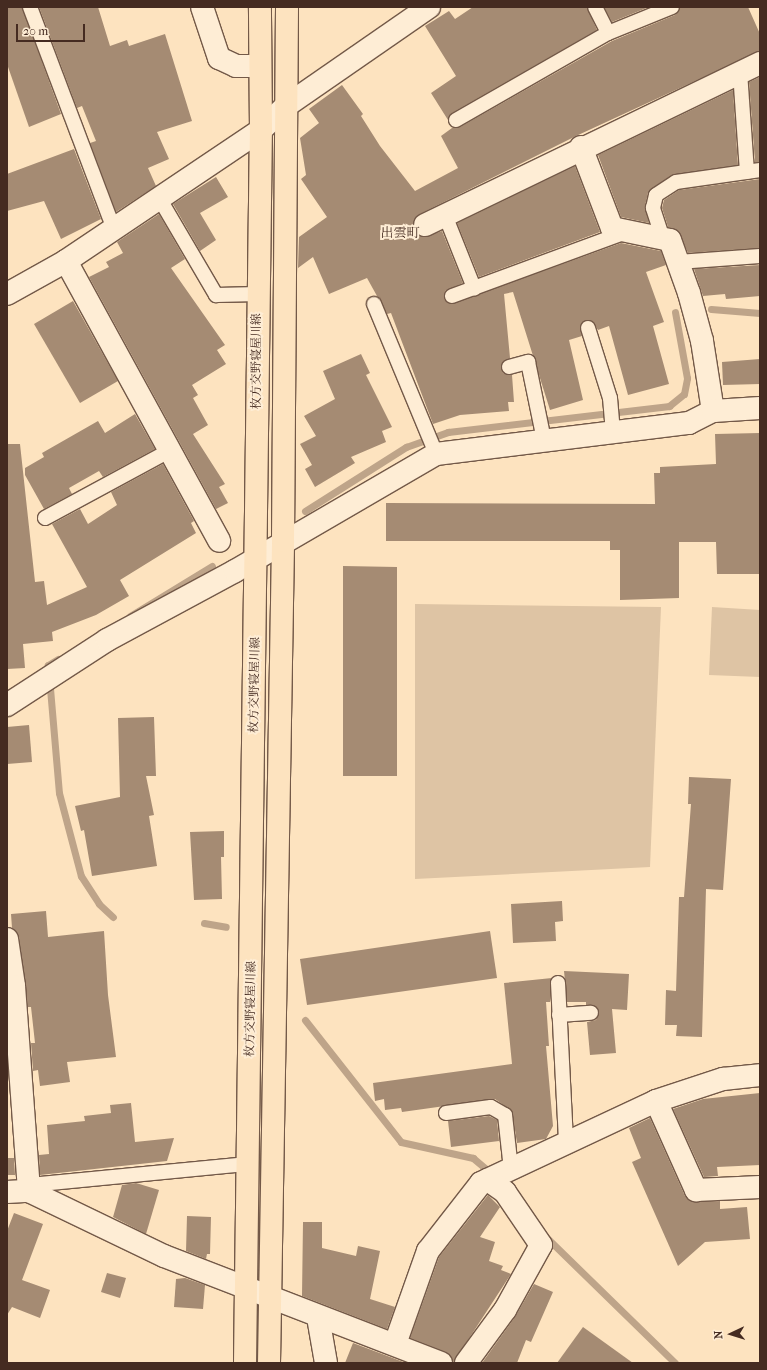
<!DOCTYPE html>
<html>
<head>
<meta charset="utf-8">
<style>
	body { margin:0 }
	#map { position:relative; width:767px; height:1370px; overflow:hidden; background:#fde3bf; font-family:"IM FELL French Canon","Noto Serif JP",serif }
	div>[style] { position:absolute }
	.green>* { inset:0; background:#dec4a4 }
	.stream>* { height:7px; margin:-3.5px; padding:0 3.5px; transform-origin:3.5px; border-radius:3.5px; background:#bea489 }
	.building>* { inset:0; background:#a58b73 }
	.roads { filter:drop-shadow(1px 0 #735948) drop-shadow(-1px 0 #735948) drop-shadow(0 1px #735948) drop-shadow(0 -1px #735948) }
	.lane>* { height:14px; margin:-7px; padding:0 7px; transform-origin:7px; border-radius:7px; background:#feedd5 }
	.street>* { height:22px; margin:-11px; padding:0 11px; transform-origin:11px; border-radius:11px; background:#feedd5 }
	.primary>* { height:22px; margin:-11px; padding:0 11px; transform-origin:11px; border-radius:11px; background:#fde3bf }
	span { translate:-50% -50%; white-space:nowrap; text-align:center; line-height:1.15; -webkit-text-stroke:4px #feedd5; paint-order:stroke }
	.street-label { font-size:12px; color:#452b21 }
	.neighbourhood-label { font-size:13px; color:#452b21 }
	.frame { position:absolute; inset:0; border:8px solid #452b21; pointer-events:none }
	.north { position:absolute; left:711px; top:1314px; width:40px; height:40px; -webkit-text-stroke:3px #feedd5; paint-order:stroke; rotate:266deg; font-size:11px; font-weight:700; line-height:16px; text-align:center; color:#452b21 }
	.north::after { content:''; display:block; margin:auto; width:14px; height:18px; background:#452b21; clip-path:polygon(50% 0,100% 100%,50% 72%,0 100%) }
	.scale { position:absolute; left:16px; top:24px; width:69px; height:18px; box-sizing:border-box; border:2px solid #452b21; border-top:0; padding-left:5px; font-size:12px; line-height:14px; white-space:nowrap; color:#452b21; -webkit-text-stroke:3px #feedd5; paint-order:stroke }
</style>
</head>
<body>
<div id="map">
	<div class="green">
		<div style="clip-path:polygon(415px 604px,661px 607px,650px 867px,415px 879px)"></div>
		<div style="clip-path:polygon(712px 607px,760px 610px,760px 677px,709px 675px)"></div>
	</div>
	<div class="stream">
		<div style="left:711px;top:309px;width:49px;rotate:4.7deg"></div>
		<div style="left:305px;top:511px;width:120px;rotate:-32.4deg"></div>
		<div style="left:406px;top:447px;width:45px;rotate:-19.7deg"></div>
		<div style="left:448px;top:432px;width:223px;rotate:-6.7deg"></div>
		<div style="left:669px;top:406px;width:19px;rotate:-39deg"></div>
		<div style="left:684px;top:394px;width:16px;rotate:-79deg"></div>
		<div style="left:687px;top:378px;width:67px;rotate:-100.3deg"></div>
		<div style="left:130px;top:616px;width:96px;rotate:-31.4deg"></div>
		<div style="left:58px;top:659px;width:12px;rotate:149deg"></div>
		<div style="left:48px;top:665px;width:128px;rotate:85.1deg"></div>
		<div style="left:59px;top:793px;width:86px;rotate:75.2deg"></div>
		<div style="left:81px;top:876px;width:33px;rotate:57deg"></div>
		<div style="left:99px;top:904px;width:19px;rotate:43deg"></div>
		<div style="left:204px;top:923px;width:22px;rotate:10deg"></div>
		<div style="left:305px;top:1020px;width:155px;rotate:51.8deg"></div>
		<div style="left:401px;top:1142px;width:74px;rotate:12.5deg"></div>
		<div style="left:473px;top:1158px;width:25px;rotate:40deg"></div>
		<div style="left:547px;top:1238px;width:179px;rotate:44.3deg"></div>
	</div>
	<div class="building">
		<div style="clip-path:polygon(7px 7px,22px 7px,61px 114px,29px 127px,7px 64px)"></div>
		<div style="clip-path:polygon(39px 7px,98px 7px,110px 46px,127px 40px,129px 46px,165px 34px,192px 121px,157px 132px,169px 159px,148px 168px,156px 186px,116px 212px,90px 143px,96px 141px,82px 106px,77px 108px)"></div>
		<div style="clip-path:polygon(473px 7px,587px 7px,597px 30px,452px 113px,448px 120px,431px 93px,456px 76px,425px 26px,449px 11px,455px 19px)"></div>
		<div style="clip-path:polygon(604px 7px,649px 7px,612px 22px)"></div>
		<div style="clip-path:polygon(680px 7px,748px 7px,760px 34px,760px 51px,576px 136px,420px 214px,413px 224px,414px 231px,424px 237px,442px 231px,463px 283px,445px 291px,444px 299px,451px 304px,621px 243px,661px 251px,666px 265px,646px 272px,664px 322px,653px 326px,669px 384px,628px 395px,609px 326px,598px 330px,593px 322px,586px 320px,580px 326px,582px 336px,569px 340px,583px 400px,550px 410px,513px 292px,504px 294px,510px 358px,501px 365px,503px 373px,512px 375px,514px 402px,508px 402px,509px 411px,460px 415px,433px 424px,391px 313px,387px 314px,367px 278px,329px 294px,313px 257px,298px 268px,299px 237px,327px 217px,301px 179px,306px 175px,300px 138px,319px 123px,309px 109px,342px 85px,363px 114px,361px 116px,380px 146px,415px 191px,458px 168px,441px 136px,452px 128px,460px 127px,612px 41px,675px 15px)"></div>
		<div style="clip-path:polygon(760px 77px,760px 162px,755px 162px,749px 82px)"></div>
		<div style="clip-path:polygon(733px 90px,738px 165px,672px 175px,648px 193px,645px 206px,649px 223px,621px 217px,598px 155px)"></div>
		<div style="clip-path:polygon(74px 149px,101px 219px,61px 239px,44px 201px,7px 211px,7px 174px)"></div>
		<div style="clip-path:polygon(575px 166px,600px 232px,479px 277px,457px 223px)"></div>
		<div style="clip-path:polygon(216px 177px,228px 197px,200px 213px,216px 240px,200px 251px,173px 204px)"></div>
		<div style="clip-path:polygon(760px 179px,760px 248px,688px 253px,678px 231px,668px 227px,662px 208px,664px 200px,679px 190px)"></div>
		<div style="clip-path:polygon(159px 214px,185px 259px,171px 268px,225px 345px,217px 350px,226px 364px,192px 385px,198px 395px,193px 398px,208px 425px,193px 434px,225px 484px,219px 487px,228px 503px,216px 509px,89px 277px,109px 267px,106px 262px,123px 253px,117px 242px)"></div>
		<div style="clip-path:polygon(760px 265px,760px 296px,726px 299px,725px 294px,703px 296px,694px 269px)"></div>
		<div style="clip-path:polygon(73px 301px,118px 381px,80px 403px,34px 324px)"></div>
		<div style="clip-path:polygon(361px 354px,370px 373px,366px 375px,392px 427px,382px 431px,386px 442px,351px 457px,355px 463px,315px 487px,305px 469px,312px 465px,300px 444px,316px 436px,304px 416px,335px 399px,323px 371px)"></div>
		<div style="clip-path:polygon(760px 359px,760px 384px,723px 385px,722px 362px)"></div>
		<div style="clip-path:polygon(135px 414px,155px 449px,103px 477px,99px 471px,69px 488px,72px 494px,44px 509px,25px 475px,25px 468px,44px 457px,42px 453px,98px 421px,105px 433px)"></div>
		<div style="clip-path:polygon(760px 433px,760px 574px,717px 574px,716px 542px,679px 542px,679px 598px,620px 600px,620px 550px,610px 550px,610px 541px,386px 541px,386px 503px,655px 504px,654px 473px,660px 473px,660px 467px,716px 464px,715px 434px)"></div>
		<div style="clip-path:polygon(7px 444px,20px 444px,35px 582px,44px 581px,47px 605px,87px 587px,52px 524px,80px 509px,88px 524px,117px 505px,111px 492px,163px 464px,194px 521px,191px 523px,196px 533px,120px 580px,129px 596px,96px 615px,52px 632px,53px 641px,23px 644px,25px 668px,7px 669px)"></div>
		<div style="clip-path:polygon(343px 566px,397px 567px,397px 776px,343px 776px)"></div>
		<div style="clip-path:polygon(154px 717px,156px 776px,146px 776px,154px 815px,149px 816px,157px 866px,92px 876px,84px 830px,81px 831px,75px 806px,120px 797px,118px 718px)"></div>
		<div style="clip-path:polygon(29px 725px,32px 762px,7px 764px,7px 727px)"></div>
		<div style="clip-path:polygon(689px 777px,731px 779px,723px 890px,706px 889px,702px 1037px,676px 1036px,677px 1025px,665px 1025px,666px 990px,676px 991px,679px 897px,684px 897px,691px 804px,688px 804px)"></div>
		<div style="clip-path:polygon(224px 831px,224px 857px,221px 857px,222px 899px,194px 900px,190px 832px)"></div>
		<div style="clip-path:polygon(562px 901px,563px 921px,555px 922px,556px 941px,513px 943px,511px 904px)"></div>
		<div style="clip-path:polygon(46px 911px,48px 937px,104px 931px,108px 995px,116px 1057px,67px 1062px,70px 1082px,40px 1086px,38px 1070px,33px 1071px,31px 1043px,35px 1043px,31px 1007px,28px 1007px,19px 937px,12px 928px,11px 914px)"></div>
		<div style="clip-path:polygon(490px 931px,497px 978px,307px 1005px,300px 959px)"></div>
		<div style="clip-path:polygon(564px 971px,629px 974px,627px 1010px,612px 1009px,616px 1053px,590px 1055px,587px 1022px,596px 1020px,599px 1012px,595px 1006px,586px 1005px,586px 1002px,567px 1002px)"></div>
		<div style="clip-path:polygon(552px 978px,550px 1002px,546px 1002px,549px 1046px,546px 1046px,553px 1126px,546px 1139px,517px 1143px,512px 1111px,495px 1099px,402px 1112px,401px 1108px,385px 1110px,384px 1099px,375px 1101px,373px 1083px,512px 1064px,504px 983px)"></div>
		<div style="clip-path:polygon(760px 1093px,760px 1165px,717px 1167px,718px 1176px,704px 1177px,673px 1109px,703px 1099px)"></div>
		<div style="clip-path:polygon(131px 1103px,135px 1142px,174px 1138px,167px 1161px,40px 1175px,39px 1155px,49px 1154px,47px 1125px,85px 1121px,84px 1116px,111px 1113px,110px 1105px)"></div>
		<div style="clip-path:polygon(489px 1116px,497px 1120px,499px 1141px,451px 1147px,448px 1121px)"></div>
		<div style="clip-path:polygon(650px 1118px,685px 1196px,696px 1202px,720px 1201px,720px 1209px,747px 1207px,750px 1239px,705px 1242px,678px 1266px,632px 1162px,641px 1158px,629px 1128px)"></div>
		<div style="clip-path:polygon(7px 1158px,14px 1158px,15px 1175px,7px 1175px)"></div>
		<div style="clip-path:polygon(136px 1183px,159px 1190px,146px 1234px,113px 1217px,122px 1185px)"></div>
		<div style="clip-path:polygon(488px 1195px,500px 1207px,480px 1237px,495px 1242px,489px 1261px,503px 1266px,501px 1270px,511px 1274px,453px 1363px,446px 1352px,410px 1338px,439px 1257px)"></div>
		<div style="clip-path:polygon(14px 1213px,43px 1224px,22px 1280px,50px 1290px,40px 1318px,12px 1307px,7px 1315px,7px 1231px)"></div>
		<div style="clip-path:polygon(187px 1216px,211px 1217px,210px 1254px,207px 1254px,206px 1259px,186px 1251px)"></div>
		<div style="clip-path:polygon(303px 1222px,322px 1222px,322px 1248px,356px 1256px,358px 1246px,380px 1251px,370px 1299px,395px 1307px,387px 1329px,302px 1296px)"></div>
		<div style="clip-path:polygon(107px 1273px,126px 1278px,120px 1298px,101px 1292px)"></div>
		<div style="clip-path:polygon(185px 1278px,205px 1285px,203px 1309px,174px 1307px,176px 1279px)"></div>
		<div style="clip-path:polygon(534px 1284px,553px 1292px,531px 1342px,526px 1340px,517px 1363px,482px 1363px,515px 1317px)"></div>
		<div style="clip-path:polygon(583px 1327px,633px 1363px,557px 1363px)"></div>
		<div style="clip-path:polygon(353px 1343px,406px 1363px,345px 1363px)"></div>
	</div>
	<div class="roads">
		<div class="lane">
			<div style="left:30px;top:7px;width:235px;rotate:69.3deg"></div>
			<div style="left:595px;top:7px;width:29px;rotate:63deg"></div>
			<div style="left:740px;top:72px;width:100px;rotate:86deg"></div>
			<div style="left:456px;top:120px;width:175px;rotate:-29.8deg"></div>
			<div style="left:608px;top:33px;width:69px;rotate:-22.1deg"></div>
			<div style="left:158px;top:196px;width:115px;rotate:59.6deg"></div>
			<div style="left:216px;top:295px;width:42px;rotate:-1.4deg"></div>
			<div style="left:445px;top:215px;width:79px;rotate:68.3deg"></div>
			<div style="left:663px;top:239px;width:33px;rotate:-108deg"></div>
			<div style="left:653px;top:208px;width:13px;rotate:-77deg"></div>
			<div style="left:656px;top:195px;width:24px;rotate:-33deg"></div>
			<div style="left:676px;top:182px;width:85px;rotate:-8.1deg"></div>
			<div style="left:678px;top:262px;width:82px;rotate:-4.2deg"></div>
			<div style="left:452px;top:296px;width:185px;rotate:-20.2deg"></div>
			<div style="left:374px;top:304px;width:162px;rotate:67.5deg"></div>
			<div style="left:588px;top:328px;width:73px;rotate:72.6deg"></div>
			<div style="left:610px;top:398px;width:34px;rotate:85deg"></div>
			<div style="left:509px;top:367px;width:20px;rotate:-15deg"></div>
			<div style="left:528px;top:362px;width:80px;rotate:78.4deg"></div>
			<div style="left:45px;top:518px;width:143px;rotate:-28.4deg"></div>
			<div style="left:558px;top:983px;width:160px;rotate:87.1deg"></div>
			<div style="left:559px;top:1015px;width:32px;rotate:-4deg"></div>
			<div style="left:446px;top:1113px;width:45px;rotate:-7.6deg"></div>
			<div style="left:491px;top:1107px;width:16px;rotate:30deg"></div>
			<div style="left:505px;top:1115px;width:54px;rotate:83.7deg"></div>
			<div style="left:29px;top:1185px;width:221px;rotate:-5.5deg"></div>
		</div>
		<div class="street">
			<div style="left:202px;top:7px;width:54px;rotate:71.6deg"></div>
			<div style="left:219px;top:58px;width:19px;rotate:25deg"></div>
			<div style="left:236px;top:66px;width:23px"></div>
			<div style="left:581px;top:147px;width:87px;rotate:69.1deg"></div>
			<div style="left:612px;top:228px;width:59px;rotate:11.7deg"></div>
			<div style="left:670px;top:240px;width:56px;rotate:70.3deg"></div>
			<div style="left:689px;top:293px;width:50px;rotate:74.8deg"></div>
			<div style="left:702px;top:341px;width:71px;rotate:81.1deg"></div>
			<div style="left:425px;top:225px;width:372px;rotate:-25.8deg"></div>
			<div style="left:66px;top:261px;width:319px;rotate:61.3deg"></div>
			<div style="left:7px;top:294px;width:68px;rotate:-29.2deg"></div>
			<div style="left:66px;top:261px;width:235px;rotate:-33.9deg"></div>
			<div style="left:261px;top:130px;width:35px;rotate:-44deg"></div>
			<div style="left:286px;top:106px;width:174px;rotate:-34.7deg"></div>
			<div style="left:7px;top:705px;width:119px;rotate:-33deg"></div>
			<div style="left:107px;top:640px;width:145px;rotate:-28.3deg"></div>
			<div style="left:235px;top:571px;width:233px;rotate:-30.2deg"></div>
			<div style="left:436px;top:454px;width:255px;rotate:-7deg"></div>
			<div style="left:689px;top:423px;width:27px;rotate:-27deg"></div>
			<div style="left:713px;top:411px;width:47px;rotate:-3.7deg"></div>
			<div style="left:7px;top:939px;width:48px;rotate:81.5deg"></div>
			<div style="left:14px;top:986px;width:206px;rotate:85.8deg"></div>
			<div style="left:29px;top:1191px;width:150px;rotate:25.7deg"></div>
			<div style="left:164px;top:1256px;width:297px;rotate:21.1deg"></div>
			<div style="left:656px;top:1101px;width:98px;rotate:65.8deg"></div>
			<div style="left:696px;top:1190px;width:64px;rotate:-2.7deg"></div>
			<div style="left:7px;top:1192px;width:22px;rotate:-3deg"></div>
			<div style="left:318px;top:1317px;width:47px;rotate:80.1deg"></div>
			<div style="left:395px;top:1344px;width:99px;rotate:-70.5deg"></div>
			<div style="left:428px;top:1251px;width:86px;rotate:-52.1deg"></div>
			<div style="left:481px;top:1183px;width:193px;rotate:-25.1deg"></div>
			<div style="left:656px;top:1101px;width:71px;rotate:-18.2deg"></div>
			<div style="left:723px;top:1079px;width:37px;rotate:-6deg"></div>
			<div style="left:466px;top:1363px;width:66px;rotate:-53.7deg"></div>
			<div style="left:505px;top:1310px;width:74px;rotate:-61deg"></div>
			<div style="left:541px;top:1245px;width:64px;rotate:-124.2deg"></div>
			<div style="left:505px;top:1192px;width:21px;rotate:-145deg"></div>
		</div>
		<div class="primary">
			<div style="left:245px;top:1363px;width:1233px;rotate:-89.26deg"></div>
			<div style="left:261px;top:130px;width:123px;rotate:-90.5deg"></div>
			<div style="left:269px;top:1363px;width:822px;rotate:-89.02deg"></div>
			<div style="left:283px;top:541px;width:534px;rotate:-89.57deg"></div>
		</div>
	</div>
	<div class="street-label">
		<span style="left:257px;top:361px;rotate:-90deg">枚方交野寝屋川線</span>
		<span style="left:255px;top:685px;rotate:-89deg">枚方交野寝屋川線</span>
		<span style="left:251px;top:1009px;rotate:-89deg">枚方交野寝屋川線</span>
	</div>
	<div class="neighbourhood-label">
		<span style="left:400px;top:233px">出雲町</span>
	</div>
	<div class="frame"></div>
	<div class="north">N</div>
	<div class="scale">20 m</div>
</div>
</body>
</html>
